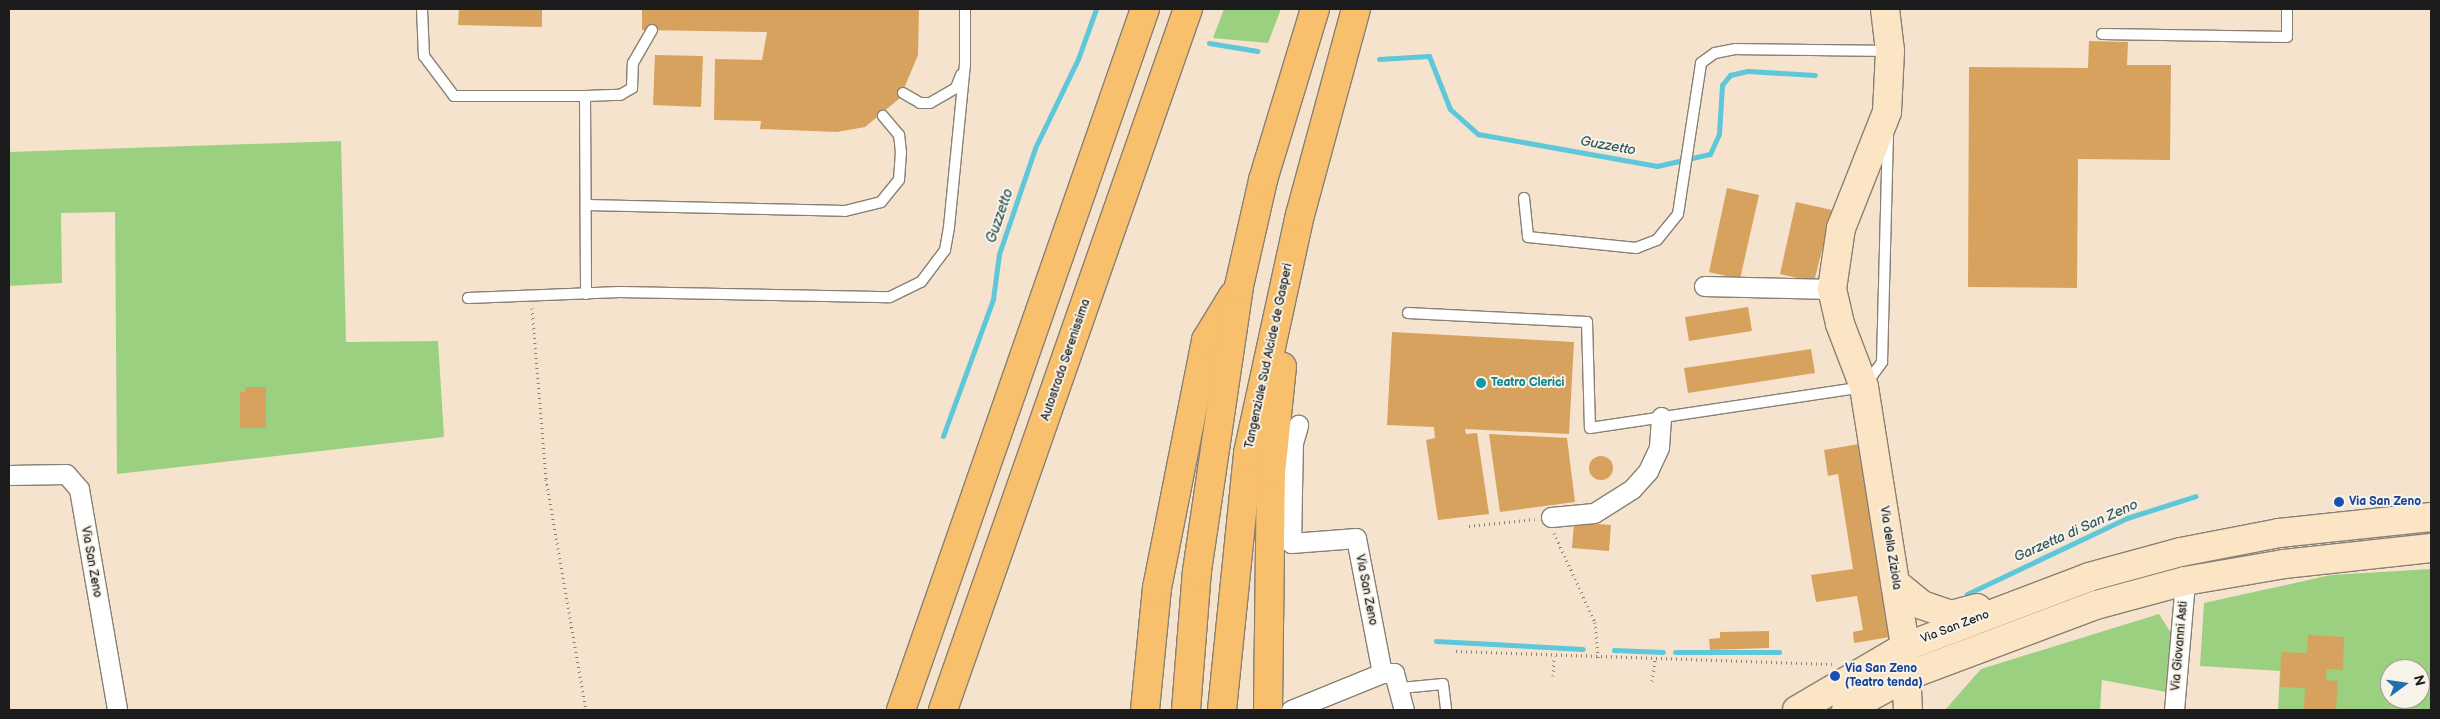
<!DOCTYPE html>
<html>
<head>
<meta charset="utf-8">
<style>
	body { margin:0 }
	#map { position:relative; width:2440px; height:719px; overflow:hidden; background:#f5e3cd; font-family:"Balsamiq Sans",sans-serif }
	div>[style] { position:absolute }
	.green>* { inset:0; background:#9cd081 }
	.stream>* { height:5px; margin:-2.5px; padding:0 2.5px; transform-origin:2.5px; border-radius:2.5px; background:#5ec7da }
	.building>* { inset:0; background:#d7a25d }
	.round { border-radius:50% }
	.path>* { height:3px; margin-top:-1.5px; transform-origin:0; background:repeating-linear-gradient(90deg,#888074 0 1px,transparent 0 5px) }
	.roads { filter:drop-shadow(1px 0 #888074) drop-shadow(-1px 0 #888074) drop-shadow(0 1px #888074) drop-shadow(0 -1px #888074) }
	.lane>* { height:10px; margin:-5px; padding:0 5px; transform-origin:5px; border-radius:5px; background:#fff }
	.street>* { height:19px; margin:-9.5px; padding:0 9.5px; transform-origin:9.5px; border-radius:9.5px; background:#fff }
	.secondary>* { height:28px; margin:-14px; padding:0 14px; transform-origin:14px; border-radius:14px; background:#fce5c4 }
	.highway>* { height:28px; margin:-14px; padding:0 14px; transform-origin:14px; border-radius:14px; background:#f8bf6c }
	.dots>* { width:14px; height:14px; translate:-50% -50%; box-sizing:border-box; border:2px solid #f7f3e8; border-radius:50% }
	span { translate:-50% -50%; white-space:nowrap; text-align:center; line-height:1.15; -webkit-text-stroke:4px #f7f3e8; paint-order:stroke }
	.street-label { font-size:12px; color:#1c1c1c }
	.culture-label { font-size:12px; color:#0d838f; font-weight:700 }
	.left { translate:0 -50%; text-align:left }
	.transit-label { font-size:12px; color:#164399; font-weight:700 }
	.water-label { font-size:14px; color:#33585e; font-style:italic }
	.frame { position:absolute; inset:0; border:10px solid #1c1c1c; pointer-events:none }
	.north { position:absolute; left:2380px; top:659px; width:50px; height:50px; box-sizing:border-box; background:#f7f3e8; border:1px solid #9f9d96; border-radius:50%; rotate:76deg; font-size:14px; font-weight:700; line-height:20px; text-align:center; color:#1c1c1c }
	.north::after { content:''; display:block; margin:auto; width:18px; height:22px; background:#1f6fb2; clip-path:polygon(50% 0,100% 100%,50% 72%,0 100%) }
</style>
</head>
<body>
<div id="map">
	<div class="green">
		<div style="clip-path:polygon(1224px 9px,1281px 9px,1268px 43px,1213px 38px)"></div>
		<div style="clip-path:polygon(341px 141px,346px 342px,438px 341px,444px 437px,117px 474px,115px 212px,61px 213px,62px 283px,9px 286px,9px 152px)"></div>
		<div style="clip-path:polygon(evenodd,2431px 569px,2431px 710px,2278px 710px,2280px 671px,2200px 666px,2204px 603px,2331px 575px,2431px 569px,2390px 669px,2420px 669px,2420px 699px,2390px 699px,2390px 669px)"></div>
		<div style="clip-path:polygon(2159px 614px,2171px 633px,2166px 692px,2102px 680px,2100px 710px,1945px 710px,1981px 669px)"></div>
	</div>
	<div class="stream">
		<div style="left:1209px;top:43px;width:49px;rotate:9.5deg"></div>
		<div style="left:1379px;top:59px;width:50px;rotate:-3.4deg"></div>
		<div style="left:1429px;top:56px;width:57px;rotate:68.4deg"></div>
		<div style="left:1450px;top:109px;width:38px;rotate:42deg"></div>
		<div style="left:1478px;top:134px;width:182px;rotate:10.1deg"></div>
		<div style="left:1657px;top:166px;width:54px;rotate:-12.8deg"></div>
		<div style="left:1710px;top:154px;width:22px;rotate:-66deg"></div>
		<div style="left:1719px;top:134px;width:49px;rotate:-86.5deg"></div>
		<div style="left:1722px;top:85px;width:13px;rotate:-51deg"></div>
		<div style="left:1730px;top:75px;width:18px;rotate:-13deg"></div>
		<div style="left:1748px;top:71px;width:67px;rotate:3.4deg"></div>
		<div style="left:943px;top:436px;width:146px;rotate:-69.9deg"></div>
		<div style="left:993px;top:299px;width:45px;rotate:-82.4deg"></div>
		<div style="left:999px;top:254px;width:112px;rotate:-71.2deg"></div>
		<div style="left:1035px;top:148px;width:99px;rotate:-64.2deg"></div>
		<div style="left:1078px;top:59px;width:53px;rotate:-70.2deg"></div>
		<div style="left:1967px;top:594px;width:177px;rotate:-25.4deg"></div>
		<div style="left:2127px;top:518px;width:72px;rotate:-17.7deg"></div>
		<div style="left:1436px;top:641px;width:147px;rotate:3.1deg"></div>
		<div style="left:1614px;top:650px;width:49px;rotate:2.3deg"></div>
		<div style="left:1675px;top:652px;width:104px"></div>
	</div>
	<div class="building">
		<div style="clip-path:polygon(459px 9px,542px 9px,542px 27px,458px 25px)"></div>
		<div style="clip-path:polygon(642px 9px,919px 9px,918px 55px,900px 98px,865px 127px,837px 132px,760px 129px,761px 121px,714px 120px,715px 59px,762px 60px,767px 32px,642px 30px)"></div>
		<div style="clip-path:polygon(2089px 41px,2128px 42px,2127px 65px,2171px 65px,2170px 160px,2078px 159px,2077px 288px,1968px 287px,1969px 67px,2088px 68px)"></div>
		<div style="clip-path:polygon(655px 55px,703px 56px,701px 107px,653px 105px)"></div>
		<div style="clip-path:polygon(1727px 188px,1759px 195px,1740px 279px,1709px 272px)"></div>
		<div style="clip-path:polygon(1796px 202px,1832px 210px,1814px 282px,1780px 274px)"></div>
		<div style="clip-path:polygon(1748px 307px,1752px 331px,1689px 341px,1685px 317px)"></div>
		<div style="clip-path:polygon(1392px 332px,1574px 342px,1569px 434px,1465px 429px,1466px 434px,1477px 433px,1489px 514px,1438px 520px,1426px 440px,1435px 438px,1434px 427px,1387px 425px)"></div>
		<div style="clip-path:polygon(1811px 349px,1815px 373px,1688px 393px,1684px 368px)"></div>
		<div style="clip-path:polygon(245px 387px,266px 387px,266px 428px,240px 428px,240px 392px,245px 392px)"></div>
		<div style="clip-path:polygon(1489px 434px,1567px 438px,1575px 502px,1500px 512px)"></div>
		<div style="clip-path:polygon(1859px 444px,1890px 637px,1854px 643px,1853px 632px,1863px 630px,1857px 596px,1816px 602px,1811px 575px,1853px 569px,1838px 474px,1828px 476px,1824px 450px)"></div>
		<div class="round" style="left:1589px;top:456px;width:24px;height:24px"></div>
		<div style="clip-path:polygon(1574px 522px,1611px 525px,1609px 551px,1572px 548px)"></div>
		<div style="clip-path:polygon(1769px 631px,1769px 648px,1710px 650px,1709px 639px,1720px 638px,1720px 632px)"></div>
		<div style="clip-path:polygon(2308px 635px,2344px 637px,2343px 670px,2327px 669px,2326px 680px,2338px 681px,2336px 710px,2304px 710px,2305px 688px,2280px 687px,2281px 652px,2307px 653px)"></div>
	</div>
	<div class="path">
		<div style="left:532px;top:308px;width:172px;rotate:85.3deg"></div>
		<div style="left:546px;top:479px;width:234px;rotate:80.2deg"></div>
		<div style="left:1469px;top:526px;width:66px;rotate:-6.1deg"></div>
		<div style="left:1554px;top:533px;width:98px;rotate:65.3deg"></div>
		<div style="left:1595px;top:622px;width:36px;rotate:85deg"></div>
		<div style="left:1456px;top:651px;width:376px;rotate:2deg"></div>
		<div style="left:1553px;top:676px;width:20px;rotate:-87deg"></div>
		<div style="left:1652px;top:681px;width:21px;rotate:-82deg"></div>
	</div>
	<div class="roads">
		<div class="lane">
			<div style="left:422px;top:9px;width:47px;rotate:87.6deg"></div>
			<div style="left:424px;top:56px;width:50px;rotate:53.1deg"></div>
			<div style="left:454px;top:96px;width:131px"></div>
			<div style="left:585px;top:96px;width:198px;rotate:89.7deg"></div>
			<div style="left:2102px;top:34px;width:185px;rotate:0.9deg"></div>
			<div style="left:2287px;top:37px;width:28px;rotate:-90deg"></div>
			<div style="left:903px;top:93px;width:20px;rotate:30deg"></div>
			<div style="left:920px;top:103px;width:10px"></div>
			<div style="left:930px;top:103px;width:30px;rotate:-30deg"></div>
			<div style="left:956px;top:88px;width:14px;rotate:-69deg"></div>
			<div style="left:585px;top:96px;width:35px;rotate:-2deg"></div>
			<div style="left:620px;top:95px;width:14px;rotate:-30deg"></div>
			<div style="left:632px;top:88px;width:25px;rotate:-88deg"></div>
			<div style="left:633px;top:63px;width:38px;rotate:-60deg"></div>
			<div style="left:1524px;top:198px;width:39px;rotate:84deg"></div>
			<div style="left:1528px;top:237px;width:109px;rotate:5.8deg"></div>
			<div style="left:1636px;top:248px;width:22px;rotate:-21deg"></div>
			<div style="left:1657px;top:240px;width:33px;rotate:-51deg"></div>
			<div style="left:1678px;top:214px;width:153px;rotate:-81.3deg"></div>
			<div style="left:1701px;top:63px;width:17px;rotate:-36deg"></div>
			<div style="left:1715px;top:53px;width:20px;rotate:-11deg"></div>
			<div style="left:1735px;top:49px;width:153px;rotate:0.7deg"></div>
			<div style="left:586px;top:205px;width:259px;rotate:1.3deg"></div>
			<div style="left:845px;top:211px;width:37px;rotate:-14deg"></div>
			<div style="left:881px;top:202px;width:28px;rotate:-51deg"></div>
			<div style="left:899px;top:180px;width:27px;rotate:-86deg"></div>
			<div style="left:901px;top:153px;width:18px;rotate:-96deg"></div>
			<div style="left:899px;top:135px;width:25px;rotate:-130deg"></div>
			<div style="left:468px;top:298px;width:152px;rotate:-2.3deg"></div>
			<div style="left:620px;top:292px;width:270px;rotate:1.1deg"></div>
			<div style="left:890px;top:297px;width:34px;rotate:-26deg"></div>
			<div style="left:921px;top:282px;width:40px;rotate:-53deg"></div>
			<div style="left:945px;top:250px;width:23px;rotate:-80deg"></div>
			<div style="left:949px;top:227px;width:163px;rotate:-84.4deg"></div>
			<div style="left:965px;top:65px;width:56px;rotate:-90deg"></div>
			<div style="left:1408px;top:313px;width:179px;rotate:2.9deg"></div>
			<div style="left:1587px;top:322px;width:106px;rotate:88.4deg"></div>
			<div style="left:1590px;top:428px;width:277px;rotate:-8.5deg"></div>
			<div style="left:1864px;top:387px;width:31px;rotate:-54deg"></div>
			<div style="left:1882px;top:362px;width:231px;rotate:-88.5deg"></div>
			<div style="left:1401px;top:688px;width:42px;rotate:-5.4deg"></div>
			<div style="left:1443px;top:684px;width:26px;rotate:83deg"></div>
		</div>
		<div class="street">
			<div style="left:1704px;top:286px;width:128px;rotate:1.3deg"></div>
			<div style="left:9px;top:475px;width:57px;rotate:-1deg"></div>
			<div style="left:66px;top:474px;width:20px;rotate:49deg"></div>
			<div style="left:79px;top:489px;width:224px;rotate:80.2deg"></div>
			<div style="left:1551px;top:517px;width:43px;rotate:-5.3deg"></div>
			<div style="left:1594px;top:513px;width:45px;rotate:-32.3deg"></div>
			<div style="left:1632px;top:489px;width:24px;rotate:-48deg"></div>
			<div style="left:1648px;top:471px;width:26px;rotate:-65deg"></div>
			<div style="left:1659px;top:447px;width:30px;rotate:-86deg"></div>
			<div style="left:1382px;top:673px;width:12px"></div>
			<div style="left:1394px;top:673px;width:38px;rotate:75deg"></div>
			<div style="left:1291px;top:710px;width:98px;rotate:-22.1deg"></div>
			<div style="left:1382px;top:673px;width:137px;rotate:-100.9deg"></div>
			<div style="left:1356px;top:538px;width:65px;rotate:175.6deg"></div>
			<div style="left:1291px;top:543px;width:100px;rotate:-88.9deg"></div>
			<div style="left:1293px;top:443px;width:19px;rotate:-74deg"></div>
			<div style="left:2174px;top:710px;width:129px;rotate:-85.1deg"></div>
		</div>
		<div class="secondary">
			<div style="left:1885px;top:9px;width:42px;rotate:83.2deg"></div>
			<div style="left:1890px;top:51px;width:61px;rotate:92.8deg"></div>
			<div style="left:1887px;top:112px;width:125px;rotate:111.6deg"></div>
			<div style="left:1841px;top:228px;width:62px;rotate:98.4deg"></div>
			<div style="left:1832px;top:289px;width:36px;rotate:77deg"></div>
			<div style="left:1840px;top:324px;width:67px;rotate:69.1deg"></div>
			<div style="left:1864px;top:387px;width:263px;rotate:81deg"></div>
			<div style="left:1905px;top:647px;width:63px;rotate:87.3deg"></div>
			<div style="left:1895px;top:583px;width:35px;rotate:39deg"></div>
			<div style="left:1922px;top:605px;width:31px;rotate:19deg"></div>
			<div style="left:1951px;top:615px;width:27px;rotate:-15deg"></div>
			<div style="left:1797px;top:710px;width:125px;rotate:-30.3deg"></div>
			<div style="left:1905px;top:647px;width:197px;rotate:-20.8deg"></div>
			<div style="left:2089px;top:577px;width:95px;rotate:-15.2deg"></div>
			<div style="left:2181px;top:552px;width:100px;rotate:-11deg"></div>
			<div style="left:2279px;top:533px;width:153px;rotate:-6deg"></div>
			<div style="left:1846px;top:710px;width:70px;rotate:-29.1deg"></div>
			<div style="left:1907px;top:676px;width:202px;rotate:-20.6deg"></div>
			<div style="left:2096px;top:605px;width:92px;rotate:-15.1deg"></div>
			<div style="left:2185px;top:581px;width:100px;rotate:-9.7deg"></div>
			<div style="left:2284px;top:564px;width:148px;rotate:-6.2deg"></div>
		</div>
		<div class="highway">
			<div style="left:901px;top:710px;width:742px;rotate:-70.81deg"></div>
			<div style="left:943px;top:710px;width:743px;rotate:-70.74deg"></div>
			<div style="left:1145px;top:710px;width:123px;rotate:-84.4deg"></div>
			<div style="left:1157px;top:588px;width:253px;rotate:-78.8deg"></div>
			<div style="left:1206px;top:340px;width:52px;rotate:-58.5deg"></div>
			<div style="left:1186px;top:710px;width:139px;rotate:-85.5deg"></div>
			<div style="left:1197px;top:571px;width:288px;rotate:-81.6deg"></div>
			<div style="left:1239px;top:286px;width:109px;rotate:-77.2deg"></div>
			<div style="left:1263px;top:180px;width:179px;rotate:-73.1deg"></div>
			<div style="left:1222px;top:710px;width:258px;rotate:-84.2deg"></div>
			<div style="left:1248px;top:453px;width:244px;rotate:-77.7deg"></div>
			<div style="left:1300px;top:215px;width:213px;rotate:-74.8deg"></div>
			<div style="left:1268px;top:710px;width:237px;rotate:-89.3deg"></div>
			<div style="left:1271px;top:473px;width:107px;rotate:-84.1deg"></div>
		</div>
	</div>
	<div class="dots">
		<div style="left:1481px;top:383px;background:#0f9aa8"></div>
		<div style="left:2339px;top:502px;background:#1a4fb4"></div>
		<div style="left:1835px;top:676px;background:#1a4fb4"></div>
	</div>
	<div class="street-label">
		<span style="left:1269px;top:356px;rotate:-78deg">Tangenziale Sud Alcide de Gasperi</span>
		<span style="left:1066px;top:360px;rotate:-71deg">Autostrada Serenissima</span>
		<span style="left:1890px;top:548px;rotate:81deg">Via della Ziziola</span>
		<span style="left:91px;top:562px;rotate:80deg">Via San Zeno</span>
		<span style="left:1366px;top:590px;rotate:79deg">Via San Zeno</span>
		<span style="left:1955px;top:627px;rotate:-21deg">Via San Zeno</span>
		<span style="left:2180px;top:646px;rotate:-85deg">Via Giovanni Asti</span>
	</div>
	<div class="culture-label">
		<span class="left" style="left:1491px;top:383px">Teatro Clerici</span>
	</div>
	<div class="transit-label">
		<span class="left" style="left:2349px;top:502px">Via San Zeno</span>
		<span class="left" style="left:1845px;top:676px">Via San Zeno<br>(Teatro tenda)</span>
	</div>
	<div class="water-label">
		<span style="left:1608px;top:146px;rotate:10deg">Guzzetto</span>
		<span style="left:1000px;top:216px;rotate:-71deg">Guzzetto</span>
		<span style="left:2076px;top:531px;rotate:-24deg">Garzetta di San Zeno</span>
	</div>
	<div class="frame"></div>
	<div class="north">N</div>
</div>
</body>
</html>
